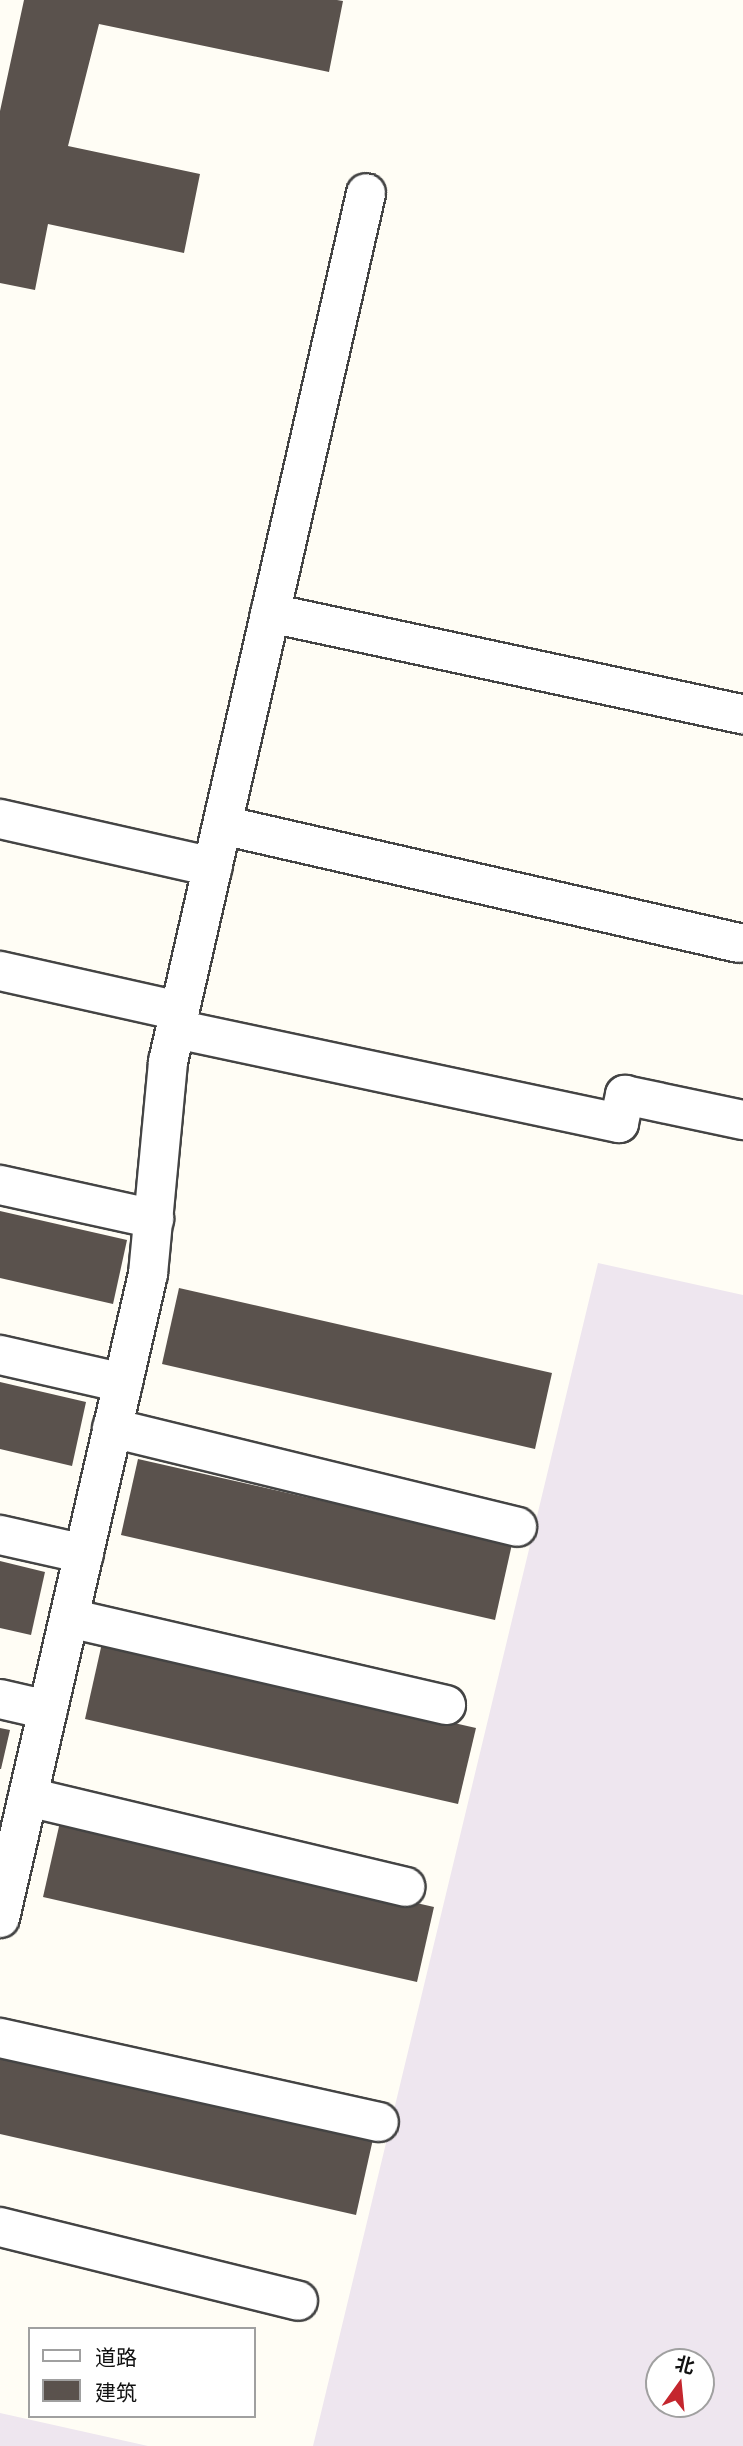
<!DOCTYPE html>
<html>
<head>
<meta charset="utf-8">
<style>
	body { margin:0 }
	#map { position:relative; width:743px; height:2446px; overflow:hidden; background:#fffdf5; font-family:"Noto Serif","Noto Sans SC",serif }
	div>[style] { position:absolute }
	.industrial>* { inset:0; background:#eee6ef }
	.building>* { inset:0; background:#5a524d }
	.roads { filter:drop-shadow(2px 0 #444) drop-shadow(-2px 0 #444) drop-shadow(0 2px #444) drop-shadow(0 -2px #444) }
	.minor>* { height:38px; margin:-19px; padding:0 19px; transform-origin:19px; border-radius:19px; background:#fff }
	span { translate:-50% -50%; white-space:nowrap; text-align:center; line-height:1.15; -webkit-text-stroke:7px #fff; paint-order:stroke }
	.legend { position:absolute; left:28px; top:2327px; width:228px; height:91px; box-sizing:border-box; background:#fff; border:2px solid #a0a0a0; margin:0; padding:9px 12px; list-style:none; font-size:21px; color:#111 }
	.legend li { display:flex; align-items:center; gap:14px; height:35px }
	.legend b { width:35px; border:2px solid #a0a0a0 }
	.north { position:absolute; left:645px; top:2348px; width:70px; height:70px; box-sizing:border-box; background:#fff; border:2px solid #a0a0a0; border-radius:50%; rotate:15deg; font-size:19px; font-weight:700; line-height:28px; text-align:center; color:#111 }
	.north::after { content:''; display:block; margin:auto; width:24px; height:32px; background:#c4262e; clip-path:polygon(50% 0,100% 100%,50% 72%,0 100%) }
</style>
</head>
<body>
<div id="map">
	<div class="industrial">
		<div style="clip-path:polygon(evenodd,598px 1263px,743px 1295px,743px 2446px,313px 2446px,598px 1263px,659px 2362px,701px 2362px,701px 2404px,659px 2404px,659px 2362px)"></div>
		<div style="clip-path:polygon(0 2413px,148px 2446px,0 2446px)"></div>
	</div>
	<div class="building">
		<div style="clip-path:polygon(24px 0,337px 0,343px 1px,329px 72px,99px 24px,68px 146px,200px 174px,184px 253px,48px 224px,35px 290px,0 283px,0 111px)"></div>
		<div style="clip-path:polygon(0 1211px,127px 1240px,113px 1304px,0 1278px)"></div>
		<div style="clip-path:polygon(179px 1288px,552px 1373px,535px 1449px,162px 1364px)"></div>
		<div style="clip-path:polygon(0 1382px,86px 1402px,72px 1466px,0 1449px)"></div>
		<div style="clip-path:polygon(138px 1459px,512px 1544px,495px 1620px,121px 1535px)"></div>
		<div style="clip-path:polygon(0 1561px,45px 1572px,31px 1635px,0 1628px)"></div>
		<div style="clip-path:polygon(102px 1643px,476px 1728px,458px 1804px,85px 1719px)"></div>
		<div style="clip-path:polygon(0 1728px,10px 1730px,1px 1769px,0 1769px)"></div>
		<div style="clip-path:polygon(60px 1822px,434px 1907px,417px 1982px,43px 1897px)"></div>
		<div style="clip-path:polygon(0 2055px,373px 2139px,356px 2215px,0 2134px)"></div>
	</div>
	<div class="roads">
		<div class="minor">
			<div style="left:270px;top:613px;width:484px;rotate:12.1deg"></div>
			<div style="left:0;top:819px;width:218px;rotate:12.7deg"></div>
			<div style="left:222px;top:825px;width:530px;rotate:12.86deg"></div>
			<div style="left:0;top:971px;width:183px;rotate:12.6deg"></div>
			<div style="left:176px;top:1029px;width:453px;rotate:12deg"></div>
			<div style="left:619px;top:1123px;width:29px;rotate:-78deg"></div>
			<div style="left:625px;top:1095px;width:121px;rotate:12deg"></div>
			<div style="left:0;top:1185px;width:158px;rotate:12.4deg"></div>
			<div style="left:0;top:1355px;width:126px;rotate:12.8deg"></div>
			<div style="left:112px;top:1428px;width:417px;rotate:13.7deg"></div>
			<div style="left:0;top:1535px;width:86px;rotate:12.7deg"></div>
			<div style="left:69px;top:1618px;width:387px;rotate:13deg"></div>
			<div style="left:0;top:1699px;width:49px;rotate:12.9deg"></div>
			<div style="left:28px;top:1797px;width:388px;rotate:13.4deg"></div>
			<div style="left:0;top:1918px;width:661px;rotate:-77.06deg"></div>
			<div style="left:148px;top:1274px;width:213px;rotate:-84.6deg"></div>
			<div style="left:168px;top:1062px;width:891px;rotate:-77.16deg"></div>
			<div style="left:0;top:2038px;width:388px;rotate:12.5deg"></div>
			<div style="left:0;top:2227px;width:307px;rotate:13.9deg"></div>
		</div>
	</div>
	<ul class="legend">
	<li><b style="height:9px;background:#fff"></b>道路</li>
	<li><b style="height:19px;background:#5a524d"></b>建筑</li>
	</ul>
	<div class="north">北</div>
</div>
</body>
</html>
